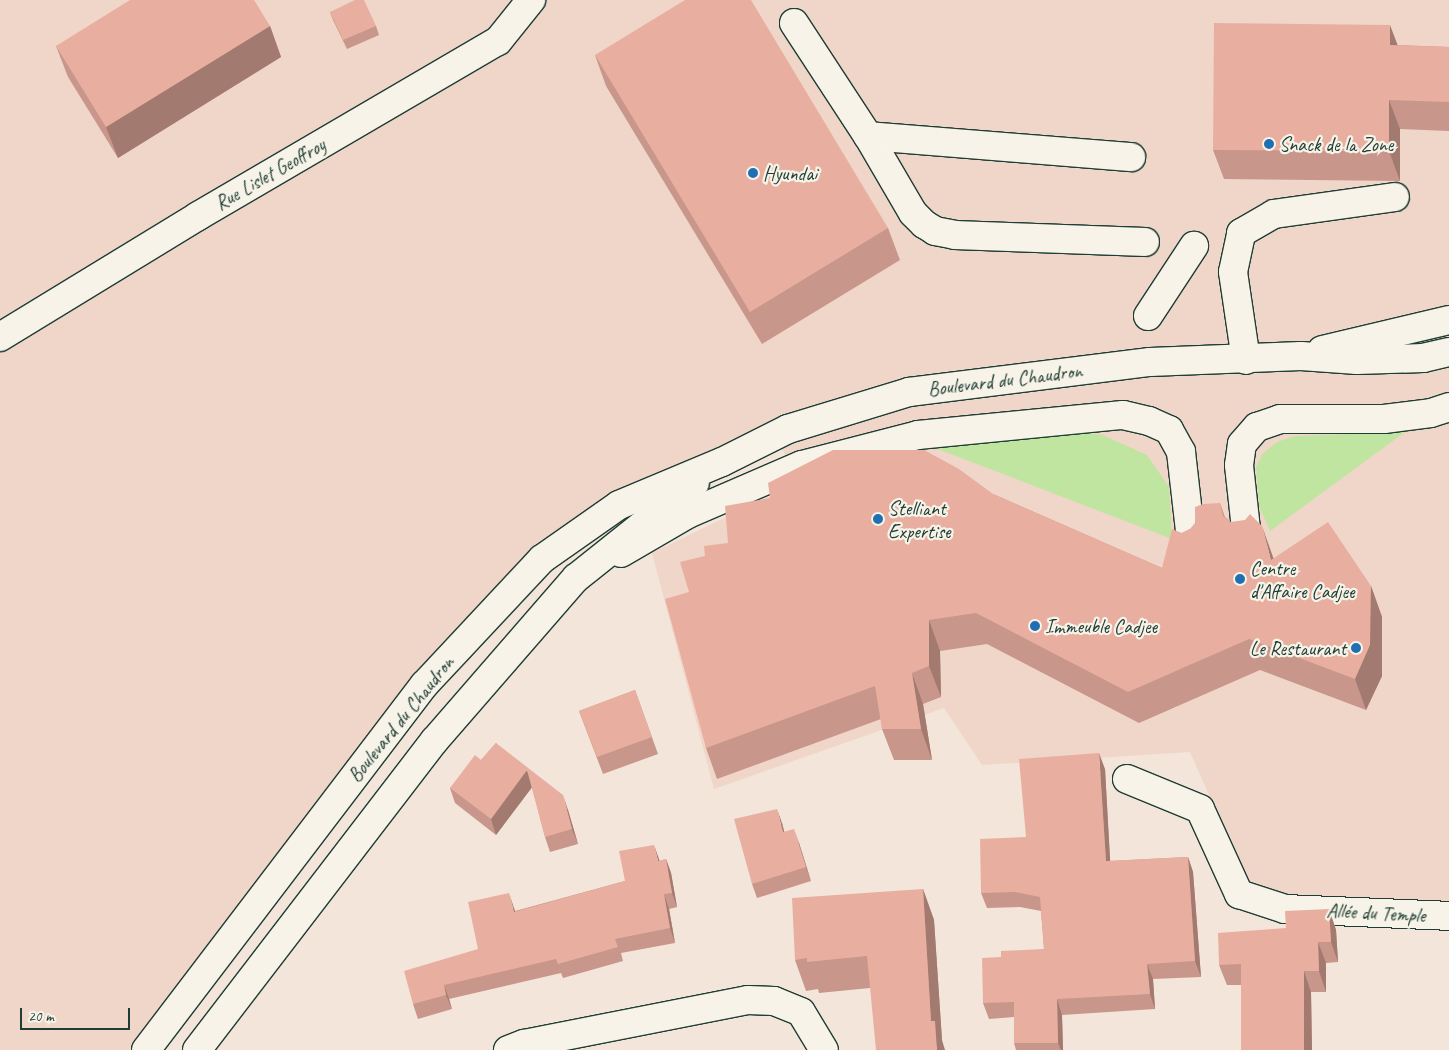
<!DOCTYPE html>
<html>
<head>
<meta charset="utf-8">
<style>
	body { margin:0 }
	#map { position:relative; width:1449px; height:1050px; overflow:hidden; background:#f4e5da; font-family:Caveat,sans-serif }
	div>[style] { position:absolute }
	.built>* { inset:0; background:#f0d5c9 }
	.green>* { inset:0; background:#c0e5a0 }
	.roads { filter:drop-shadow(1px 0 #1f3d34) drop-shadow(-1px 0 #1f3d34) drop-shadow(0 1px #1f3d34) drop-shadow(0 -1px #1f3d34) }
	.minor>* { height:28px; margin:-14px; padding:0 14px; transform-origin:14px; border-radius:14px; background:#f7f3e8 }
	.major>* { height:28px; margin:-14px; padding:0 14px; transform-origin:14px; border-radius:14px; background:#f7f3e8 }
	.wall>* { inset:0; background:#c8968a }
	.shaded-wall>* { inset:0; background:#a27a70 }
	.building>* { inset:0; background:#e8afa0 }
	.dots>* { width:14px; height:14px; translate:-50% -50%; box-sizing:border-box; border:2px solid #f7f3e8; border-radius:50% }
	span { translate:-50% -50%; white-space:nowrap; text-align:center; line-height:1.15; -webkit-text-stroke:4.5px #f7f3e8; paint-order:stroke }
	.poi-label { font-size:20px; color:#1f3d34 }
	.left { translate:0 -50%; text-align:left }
	.right { translate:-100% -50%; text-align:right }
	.street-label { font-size:20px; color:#1f3d34 }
	.scale { position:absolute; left:20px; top:1008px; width:110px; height:22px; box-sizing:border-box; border:2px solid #1f3d34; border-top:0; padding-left:6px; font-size:15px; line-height:18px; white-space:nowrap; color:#1f3d34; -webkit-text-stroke:4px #f7f3e8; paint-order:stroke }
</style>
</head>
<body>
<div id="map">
	<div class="built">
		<div style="clip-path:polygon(0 0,1449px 0,1449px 902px,1283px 903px,1248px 883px,1190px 752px,982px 765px,944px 708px,714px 789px,652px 553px,798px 482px,769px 421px,633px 494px,505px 594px,324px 795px,130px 1050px,0 1050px)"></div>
	</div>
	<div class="green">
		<div style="clip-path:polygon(1048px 428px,1103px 435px,1147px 455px,1169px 487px,1172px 539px,935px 448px)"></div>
		<div style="clip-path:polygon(1405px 432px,1270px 531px,1259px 506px,1256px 467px,1263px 453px,1277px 442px,1294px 436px)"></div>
	</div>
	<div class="roads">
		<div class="minor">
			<div style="left:794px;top:23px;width:135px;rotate:56.8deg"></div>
			<div style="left:868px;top:136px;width:89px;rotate:59.7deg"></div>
			<div style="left:913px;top:213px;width:16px;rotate:45deg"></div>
			<div style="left:924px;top:224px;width:13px;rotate:32deg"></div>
			<div style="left:935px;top:231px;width:20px;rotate:11deg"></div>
			<div style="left:955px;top:235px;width:190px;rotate:2.1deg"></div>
			<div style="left:868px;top:136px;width:264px;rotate:4.6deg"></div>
			<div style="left:1148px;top:316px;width:84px;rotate:-56.7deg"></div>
			<div style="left:0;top:337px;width:232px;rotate:-31.4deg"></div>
			<div style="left:198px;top:216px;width:347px;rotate:-30.3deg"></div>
			<div style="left:498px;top:41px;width:53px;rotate:-51.2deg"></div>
			<div style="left:1246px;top:360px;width:89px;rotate:-98.4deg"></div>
			<div style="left:1233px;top:272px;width:40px;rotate:-78deg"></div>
			<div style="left:1241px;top:233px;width:38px;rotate:-30deg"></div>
			<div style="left:1274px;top:214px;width:122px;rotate:-8deg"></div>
			<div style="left:1247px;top:538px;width:73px;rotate:-96.3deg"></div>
			<div style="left:1239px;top:465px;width:21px;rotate:-82deg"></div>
			<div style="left:1242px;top:444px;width:23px;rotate:-49deg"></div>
			<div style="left:1257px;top:427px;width:24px;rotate:-19deg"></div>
			<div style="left:1280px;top:419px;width:104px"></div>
			<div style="left:1384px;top:419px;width:47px;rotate:-7.3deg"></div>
			<div style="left:1431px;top:413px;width:19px;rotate:-18deg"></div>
			<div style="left:621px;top:553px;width:78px;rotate:-30.2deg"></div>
			<div style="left:688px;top:514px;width:124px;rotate:-23.3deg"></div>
			<div style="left:802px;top:465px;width:120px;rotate:-14.5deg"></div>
			<div style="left:918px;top:435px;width:206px;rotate:-5.6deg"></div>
			<div style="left:1123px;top:415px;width:27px;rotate:13deg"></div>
			<div style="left:1149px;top:421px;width:22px;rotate:24deg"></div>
			<div style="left:1169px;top:430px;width:25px;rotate:61deg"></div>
			<div style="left:1181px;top:452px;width:97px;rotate:83.5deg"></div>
			<div style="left:1127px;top:779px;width:79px;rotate:22.3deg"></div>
			<div style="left:1200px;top:809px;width:94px;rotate:65.4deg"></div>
			<div style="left:1239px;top:894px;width:48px;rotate:18.1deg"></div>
			<div style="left:1285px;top:909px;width:164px;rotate:2.4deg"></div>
			<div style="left:508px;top:1050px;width:17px;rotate:-21deg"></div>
			<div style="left:524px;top:1044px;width:228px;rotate:-11.1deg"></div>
			<div style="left:748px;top:1000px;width:26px;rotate:2deg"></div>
			<div style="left:774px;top:1001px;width:29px;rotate:22deg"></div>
			<div style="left:801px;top:1012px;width:44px;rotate:58.8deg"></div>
		</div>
		<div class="major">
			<div style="left:1322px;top:350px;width:130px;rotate:-13.3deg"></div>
			<div style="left:146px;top:1050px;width:460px;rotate:-52.7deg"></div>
			<div style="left:425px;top:684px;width:171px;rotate:-46.9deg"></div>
			<div style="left:542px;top:559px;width:94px;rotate:-35deg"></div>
			<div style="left:619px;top:505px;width:112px;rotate:-22.7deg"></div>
			<div style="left:722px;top:462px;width:74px;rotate:-26.6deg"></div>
			<div style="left:788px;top:429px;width:127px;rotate:-17deg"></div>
			<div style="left:909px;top:392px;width:243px;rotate:-7.1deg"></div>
			<div style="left:1150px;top:362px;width:151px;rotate:-2.3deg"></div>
			<div style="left:1301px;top:356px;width:56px;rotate:4.1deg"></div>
			<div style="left:1357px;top:360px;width:66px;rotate:-1.7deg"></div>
			<div style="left:1423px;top:358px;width:27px;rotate:-13deg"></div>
			<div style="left:197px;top:1050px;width:391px;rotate:-52.5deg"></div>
			<div style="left:435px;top:740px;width:215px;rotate:-49deg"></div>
			<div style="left:576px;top:578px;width:152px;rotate:-38.6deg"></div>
		</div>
	</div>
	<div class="wall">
		<div style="clip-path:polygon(330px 12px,376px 26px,379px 35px,347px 49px,333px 20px)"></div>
		<div style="clip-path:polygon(270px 26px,281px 57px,118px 158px,68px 77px,56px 46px)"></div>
		<div style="clip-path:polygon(1397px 45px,1449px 47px,1449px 131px,1400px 129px,1400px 181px,1224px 179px,1213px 150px)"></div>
		<div style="clip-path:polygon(595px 55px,888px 228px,900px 260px,762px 344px,606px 86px)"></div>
		<div style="clip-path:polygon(993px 494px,1162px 568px,1182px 533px,1190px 529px,1220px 503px,1225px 517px,1273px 558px,1371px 586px,1382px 617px,1382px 676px,1366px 710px,1260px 670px,1139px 723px,987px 644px,940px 651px,941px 697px,923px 704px,932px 760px,894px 760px,882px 729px,881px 719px,717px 779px,706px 748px,689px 592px,705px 556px,728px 543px)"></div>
		<div style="clip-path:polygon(635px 690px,658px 754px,603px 774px,579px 711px)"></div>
		<div style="clip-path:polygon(496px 743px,568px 810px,578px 844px,550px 852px,545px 837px,532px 787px,496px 835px,455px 803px,450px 788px,481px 760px)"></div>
		<div style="clip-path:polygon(1105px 769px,1110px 861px,1188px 857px,1193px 872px,1201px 977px,1153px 979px,1155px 1009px,1062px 1015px,1063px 1050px,1016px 1050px,1014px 1043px,1014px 1017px,989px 1019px,983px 1003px,1001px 957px,1044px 949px,1041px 911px,1020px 907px,987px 908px,981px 893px,1026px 837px)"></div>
		<div style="clip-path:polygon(782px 823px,784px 832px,799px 843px,811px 881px,757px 898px,752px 884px)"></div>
		<div style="clip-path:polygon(666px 859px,671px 873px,677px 907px,669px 909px,675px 943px,621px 953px,623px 961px,563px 978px,561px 973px,449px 999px,452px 1009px,418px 1019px,413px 1004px,478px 949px,514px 908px,515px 911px,625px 881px,659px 861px)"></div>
		<div style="clip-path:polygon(923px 889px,934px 920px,942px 1040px,870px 988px,819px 993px,818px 989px,806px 991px,795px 960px)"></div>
		<div style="clip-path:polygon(1329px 909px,1336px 930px,1338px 962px,1326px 963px,1326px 992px,1311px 992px,1312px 1050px,1241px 1050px,1241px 985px,1227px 985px,1219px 965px,1286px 928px)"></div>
	</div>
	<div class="shaded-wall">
		<div style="clip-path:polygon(1390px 25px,1401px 54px,1390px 45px)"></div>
		<div style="clip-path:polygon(270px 26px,281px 57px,118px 158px,106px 127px)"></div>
		<div style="clip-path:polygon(1389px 100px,1400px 129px,1400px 181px,1389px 151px)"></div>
		<div style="clip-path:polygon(1262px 526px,1273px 557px,1282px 591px,1271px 560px)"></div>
		<div style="clip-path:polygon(1371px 586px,1382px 617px,1382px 676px,1366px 710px,1355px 679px)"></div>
		<div style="clip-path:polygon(929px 620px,940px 651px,941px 697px,929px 666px)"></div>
		<div style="clip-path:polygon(912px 673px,923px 704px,932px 760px,921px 729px)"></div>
		<div style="clip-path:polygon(1099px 753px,1105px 769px,1111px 876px,1106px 861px)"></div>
		<div style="clip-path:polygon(527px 770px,533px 786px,496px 835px,491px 819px)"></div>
		<div style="clip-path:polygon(563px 795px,568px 810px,578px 844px,572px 829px)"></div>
		<div style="clip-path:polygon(777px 809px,782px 823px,788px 846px,783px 832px)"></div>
		<div style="clip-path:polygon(794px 829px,799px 843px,811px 881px,806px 867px)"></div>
		<div style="clip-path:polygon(654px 845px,659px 859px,663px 875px,658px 861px)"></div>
		<div style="clip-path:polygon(1188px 857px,1193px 872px,1201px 977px,1195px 961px)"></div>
		<div style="clip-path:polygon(666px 859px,671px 873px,677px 907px,672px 893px)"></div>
		<div style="clip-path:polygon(923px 889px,934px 920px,942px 1040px,945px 1050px,937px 1050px,931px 1021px)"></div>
		<div style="clip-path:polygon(509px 893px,514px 908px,519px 926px,514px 912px)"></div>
		<div style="clip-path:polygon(664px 894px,669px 909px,675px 943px,670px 928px)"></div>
		<div style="clip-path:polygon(1329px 909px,1336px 930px,1338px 962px,1331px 942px)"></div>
		<div style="clip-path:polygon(1318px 942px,1326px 963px,1326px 992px,1319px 971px)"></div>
		<div style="clip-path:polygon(1147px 964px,1153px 979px,1155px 1009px,1150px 994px)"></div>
		<div style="clip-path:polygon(1304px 971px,1311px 992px,1312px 1050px,1304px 1050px)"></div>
		<div style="clip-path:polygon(444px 985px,449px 999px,452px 1009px,446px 995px)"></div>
		<div style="clip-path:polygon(1057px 999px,1062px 1015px,1063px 1050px,1061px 1050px,1058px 1043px)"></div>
	</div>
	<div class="building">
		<div style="clip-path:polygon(130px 0,254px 0,270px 26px,106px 127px,56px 46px)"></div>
		<div style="clip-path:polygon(355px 0,364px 0,376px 26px,343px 40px,330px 12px)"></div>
		<div style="clip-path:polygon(685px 0,751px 0,888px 228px,750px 312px,595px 55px)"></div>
		<div style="clip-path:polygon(1214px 23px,1390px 25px,1390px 45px,1449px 47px,1449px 102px,1389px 100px,1389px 151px,1213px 150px)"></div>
		<div style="clip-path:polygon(833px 450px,924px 450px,959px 469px,993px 494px,1162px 568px,1172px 529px,1182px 533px,1190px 529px,1195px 523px,1195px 507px,1203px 504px,1220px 503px,1223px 516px,1230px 522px,1245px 520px,1250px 514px,1262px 526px,1271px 560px,1328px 522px,1371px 586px,1370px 645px,1355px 679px,1249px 639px,1128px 692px,976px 613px,929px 620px,929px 666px,912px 673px,921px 729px,882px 729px,875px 686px,706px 748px,665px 599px,689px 592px,680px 562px,705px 556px,704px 546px,728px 543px,725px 506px,770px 498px,768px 483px)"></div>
		<div style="clip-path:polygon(635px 690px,652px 737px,597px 757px,579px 711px)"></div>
		<div style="clip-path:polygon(496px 743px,563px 795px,572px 829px,545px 837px,527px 770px,491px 819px,450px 788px,475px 755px,481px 760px)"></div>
		<div style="clip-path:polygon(1099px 753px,1106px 861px,1188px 857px,1195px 961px,1147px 964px,1150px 994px,1057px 999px,1058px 1043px,1014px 1043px,1014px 1002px,983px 1003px,982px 958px,1001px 957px,1001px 951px,1044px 949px,1040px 897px,1015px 892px,981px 893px,980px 839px,1026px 837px,1019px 759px)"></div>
		<div style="clip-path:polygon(777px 809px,783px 832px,794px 829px,806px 867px,752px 884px,734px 819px)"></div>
		<div style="clip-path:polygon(654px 845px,658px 861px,666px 859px,672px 893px,664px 894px,670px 928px,615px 939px,618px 947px,558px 964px,556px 959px,444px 985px,446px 995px,413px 1004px,404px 971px,478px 949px,468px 902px,509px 893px,514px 912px,625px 881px,619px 851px)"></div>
		<div style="clip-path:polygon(923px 889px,931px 1021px,935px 1021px,937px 1050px,876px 1050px,867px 956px,807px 962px,807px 958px,795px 960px,792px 898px)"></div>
		<div style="clip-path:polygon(1329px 909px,1331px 942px,1318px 942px,1319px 971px,1304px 971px,1304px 1050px,1241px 1050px,1241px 964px,1219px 965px,1218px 933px,1286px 928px,1285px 911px)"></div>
	</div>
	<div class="dots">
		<div style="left:1269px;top:144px;background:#1f6fb2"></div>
		<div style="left:753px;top:173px;background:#1f6fb2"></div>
		<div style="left:878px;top:519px;background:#1f6fb2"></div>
		<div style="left:1240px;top:579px;background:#1f6fb2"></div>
		<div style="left:1035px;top:626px;background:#1f6fb2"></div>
		<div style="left:1356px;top:648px;background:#1f6fb2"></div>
	</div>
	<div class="poi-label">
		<span class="left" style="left:1279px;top:144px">Snack de la Zone</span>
		<span class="left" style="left:763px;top:173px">Hyundai</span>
		<span class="left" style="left:888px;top:520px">Stelliant<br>Expertise</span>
		<span class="left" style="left:1250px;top:580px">Centre<br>d'Affaire Cadjee</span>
		<span class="left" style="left:1045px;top:626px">Immeuble Cadjee</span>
		<span class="right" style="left:1346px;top:648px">Le Restaurant</span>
	</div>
	<div class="street-label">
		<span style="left:270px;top:174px;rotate:-30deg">Rue Lislet Geoffroy</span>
		<span style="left:1005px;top:380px;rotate:-7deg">Boulevard du Chaudron</span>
		<span style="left:401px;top:719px;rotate:-51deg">Boulevard du Chaudron</span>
		<span style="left:1376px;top:913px;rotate:3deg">Allée du Temple</span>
	</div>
	<div class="scale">20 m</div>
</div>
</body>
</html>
